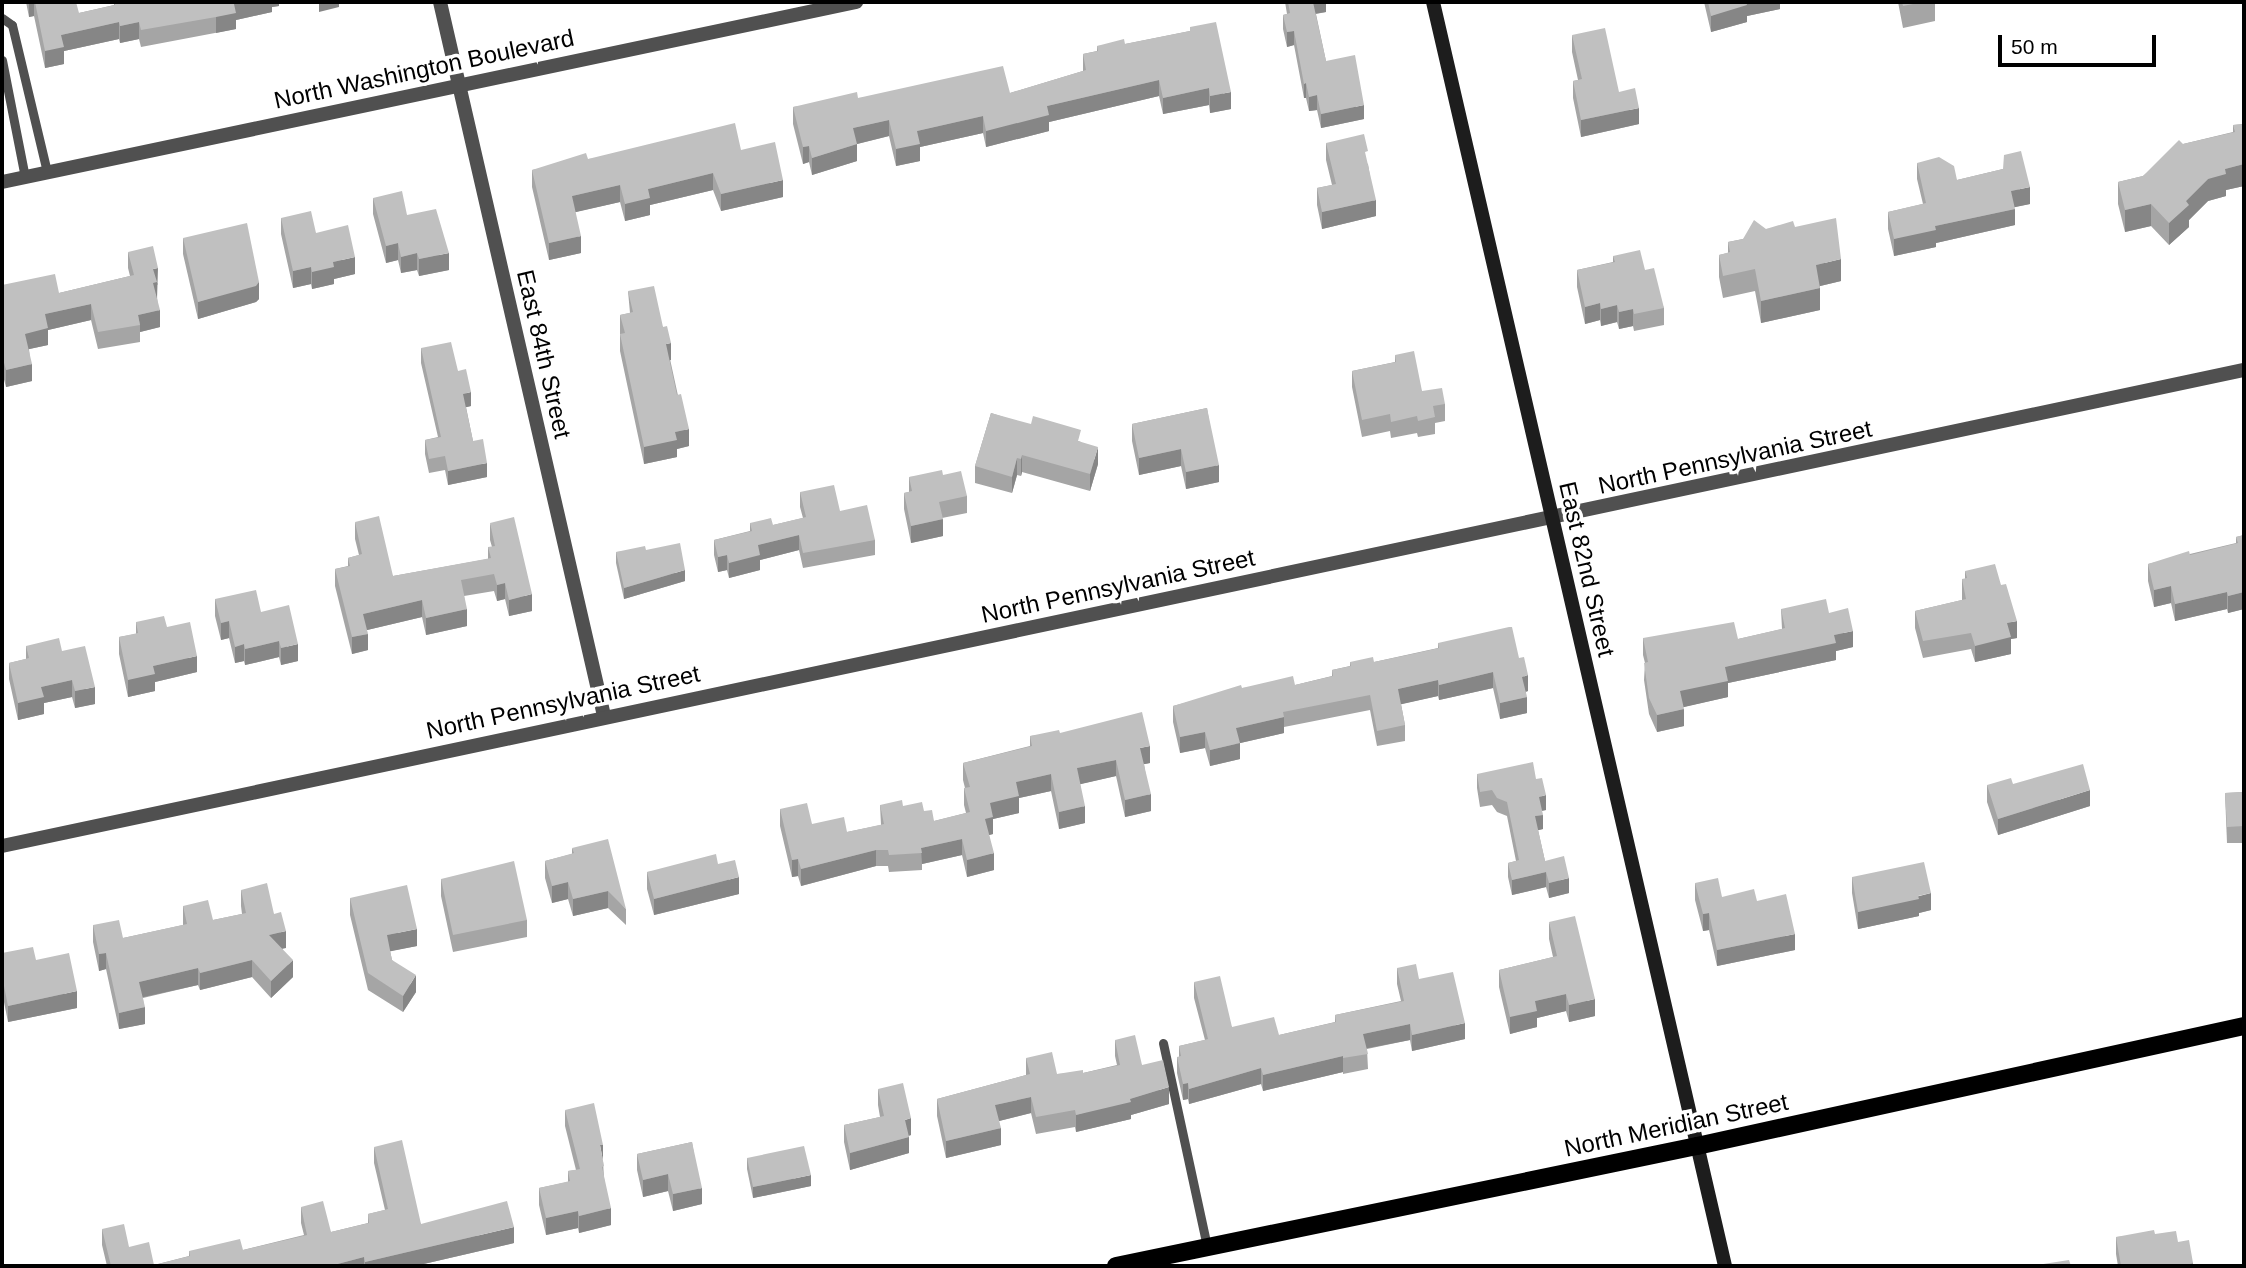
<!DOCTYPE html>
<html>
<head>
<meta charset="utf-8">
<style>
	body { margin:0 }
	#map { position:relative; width:2246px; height:1268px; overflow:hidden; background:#fff; font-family:Arial,sans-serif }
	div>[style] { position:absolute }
	.lane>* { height:9px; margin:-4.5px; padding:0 4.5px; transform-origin:4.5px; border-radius:4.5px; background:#505050 }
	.street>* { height:14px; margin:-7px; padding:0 7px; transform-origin:7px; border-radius:7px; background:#505050 }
	.secondary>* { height:14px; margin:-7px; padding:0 7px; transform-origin:7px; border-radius:7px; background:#1d1d1d }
	.primary>* { height:18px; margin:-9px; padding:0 9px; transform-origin:9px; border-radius:9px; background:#000 }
	.wall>* { inset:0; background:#a5a5a5 }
	.shaded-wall>* { inset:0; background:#868686 }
	.building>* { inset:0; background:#c0c0c0 }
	span { translate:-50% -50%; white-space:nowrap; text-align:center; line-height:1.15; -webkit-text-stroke:7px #fff; paint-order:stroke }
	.street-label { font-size:24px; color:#000 }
	.frame { position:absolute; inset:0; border:4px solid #000; pointer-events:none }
	.scale { position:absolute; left:1998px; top:35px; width:158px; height:32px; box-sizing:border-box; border:4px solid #000; border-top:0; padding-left:9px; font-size:21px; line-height:24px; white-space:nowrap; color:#000; -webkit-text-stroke:5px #fff; paint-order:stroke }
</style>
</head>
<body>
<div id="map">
	<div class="lane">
		<div style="left:2px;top:18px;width:12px;rotate:35deg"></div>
		<div style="left:12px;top:25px;width:151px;rotate:76.6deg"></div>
		<div style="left:2px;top:60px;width:119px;rotate:78.9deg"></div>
		<div style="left:1163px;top:1043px;width:209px;rotate:77.8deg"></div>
	</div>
	<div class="street">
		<div style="left:440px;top:2px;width:733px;rotate:77.06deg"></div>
		<div style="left:2px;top:182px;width:873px;rotate:-11.9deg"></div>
		<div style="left:2px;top:846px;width:2292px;rotate:-11.99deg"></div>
	</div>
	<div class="secondary">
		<div style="left:1433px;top:2px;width:1297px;rotate:76.99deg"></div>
	</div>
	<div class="primary">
		<div style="left:1116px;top:1266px;width:593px;rotate:-11.67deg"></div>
		<div style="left:1697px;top:1146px;width:560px;rotate:-12.37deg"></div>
	</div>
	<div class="wall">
		<div style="clip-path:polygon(26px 2px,53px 2px,53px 4px,79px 13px,114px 5px,114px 2px,279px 2px,279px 6px,272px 7px,272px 12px,236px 20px,236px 29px,141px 47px,139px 39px,120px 43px,119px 39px,64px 51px,64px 64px,45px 68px,34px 16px,29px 17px)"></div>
		<div style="clip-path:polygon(1285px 2px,1326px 2px,1326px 12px,1316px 14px,1326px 61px,1364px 119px,1321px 128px,1317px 110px,1309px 111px,1306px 98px,1304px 98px,1294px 45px,1287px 47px,1283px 29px,1283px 15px,1287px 14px)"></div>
		<div style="clip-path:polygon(1704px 2px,1780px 2px,1780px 9px,1747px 16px,1747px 22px,1711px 32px)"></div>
		<div style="clip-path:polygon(1898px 2px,1939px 2px,1935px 3px,1935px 21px,1903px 28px)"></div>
		<div style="clip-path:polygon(1190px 27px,1231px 109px,1210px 113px,1209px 105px,1163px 114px,1159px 96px,1049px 122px,1049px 131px,986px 147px,983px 133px,920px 147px,920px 161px,896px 166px,889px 136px,857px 144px,857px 161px,812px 175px,809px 162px,803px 164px,793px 124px,793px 107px,858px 98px,1010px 93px,1083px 71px,1083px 54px,1097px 51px,1097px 46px,1125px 44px,1190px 31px)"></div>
		<div style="clip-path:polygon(1572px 35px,1639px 124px,1581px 137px,1573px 98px,1573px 81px,1578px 80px,1572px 52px)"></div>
		<div style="clip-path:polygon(2244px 124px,2244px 186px,2226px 190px,2226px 196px,2208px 201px,2189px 220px,2189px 227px,2169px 245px,2151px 226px,2125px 232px,2118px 204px,2118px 182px,2143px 176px,2183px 144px,2233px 132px,2233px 125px)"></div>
		<div style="clip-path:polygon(1326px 143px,1368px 164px,1376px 216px,1322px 229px,1317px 205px,1317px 188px,1332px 185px,1326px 160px)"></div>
		<div style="clip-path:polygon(741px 150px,783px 197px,721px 211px,713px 190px,650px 205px,650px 215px,625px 221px,620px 202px,575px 212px,581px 253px,549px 260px,532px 187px,532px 170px,588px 159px)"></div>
		<div style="clip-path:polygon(1917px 163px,1957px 180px,2003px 169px,2030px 204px,2014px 207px,2015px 225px,1936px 243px,1936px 247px,1894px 256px,1888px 229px,1888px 212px,1923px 204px,1917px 179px)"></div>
		<div style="clip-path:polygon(373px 198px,407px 215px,449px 270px,419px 276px,417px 270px,401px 273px,398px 260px,386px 263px,373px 214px)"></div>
		<div style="clip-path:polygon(281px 218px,316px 233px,355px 274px,334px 279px,334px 284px,312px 289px,311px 284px,293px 288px,281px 234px)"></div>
		<div style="clip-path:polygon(1795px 227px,1841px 281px,1820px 286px,1820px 310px,1761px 323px,1755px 291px,1723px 298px,1719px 277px,1719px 255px,1728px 253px,1728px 242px,1743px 239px,1766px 229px)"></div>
		<div style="clip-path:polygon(183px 238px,259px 299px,256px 302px,198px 319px,183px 254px)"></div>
		<div style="clip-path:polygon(128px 252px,158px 284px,157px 285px,157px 297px,160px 327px,140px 332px,140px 342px,98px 349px,91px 320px,48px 330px,48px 345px,29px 349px,32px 381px,6px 387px,2px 372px,2px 285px,59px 293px,130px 276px,128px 268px)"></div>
		<div style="clip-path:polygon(1613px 256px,1645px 270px,1664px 308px,1664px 325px,1634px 331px,1633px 326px,1619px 329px,1617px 322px,1601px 326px,1600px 320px,1585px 324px,1577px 287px,1577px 270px,1613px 262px)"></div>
		<div style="clip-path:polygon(628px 291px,663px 327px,689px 446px,677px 449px,677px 457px,644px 464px,620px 351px,620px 315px,630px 313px)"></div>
		<div style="clip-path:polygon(421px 348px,458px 371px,471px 406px,466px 407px,473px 441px,487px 477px,448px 485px,445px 470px,429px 473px,425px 454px,425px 440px,438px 437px,421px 363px)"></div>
		<div style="clip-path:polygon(1395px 355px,1422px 391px,1445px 404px,1445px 421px,1435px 423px,1435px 434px,1418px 437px,1417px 433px,1391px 438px,1390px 431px,1362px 437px,1352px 387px,1352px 371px,1395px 362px)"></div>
		<div style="clip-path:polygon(1207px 408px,1219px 482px,1186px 489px,1181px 466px,1139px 475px,1132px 441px,1132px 424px)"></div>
		<div style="clip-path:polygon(991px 413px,1081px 442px,1098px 464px,1090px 491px,1022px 472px,1021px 476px,1017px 475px,1012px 493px,975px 483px,975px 466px)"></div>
		<div style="clip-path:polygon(943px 475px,967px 496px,967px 513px,942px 518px,943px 536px,911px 543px,904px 509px,904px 493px,909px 492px,909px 477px)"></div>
		<div style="clip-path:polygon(800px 492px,840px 511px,875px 540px,875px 555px,803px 568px,799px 550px,760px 560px,760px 570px,729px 578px,727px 570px,718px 572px,714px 555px,714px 540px,750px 531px,750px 523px,773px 525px,803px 518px,800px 507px)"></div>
		<div style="clip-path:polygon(355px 522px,393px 576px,488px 559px,488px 547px,492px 547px,490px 540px,490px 523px,532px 611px,509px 616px,505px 599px,497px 601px,494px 591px,464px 596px,467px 626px,426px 635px,422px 617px,367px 630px,368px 650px,352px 654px,335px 586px,335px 569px,348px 566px,348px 558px,359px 555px,355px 539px)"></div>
		<div style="clip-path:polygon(2244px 535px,2244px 609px,2228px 613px,2227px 609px,2175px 621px,2171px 603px,2154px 607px,2148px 581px,2148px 564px,2236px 543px,2236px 537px)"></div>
		<div style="clip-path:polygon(646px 550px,685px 581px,624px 599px,616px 563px,616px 552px)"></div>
		<div style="clip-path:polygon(1965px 571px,2001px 585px,2017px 638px,2011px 639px,2011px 654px,1975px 662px,1971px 649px,1923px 658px,1915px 628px,1915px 611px,1962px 600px,1962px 579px,1965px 579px)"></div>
		<div style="clip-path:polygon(215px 599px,261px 612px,298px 661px,281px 665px,279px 657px,245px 665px,244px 661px,235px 663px,229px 638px,221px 640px,215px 616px)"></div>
		<div style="clip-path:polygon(1781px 609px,1829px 613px,1853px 647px,1836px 651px,1836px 660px,1728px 683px,1728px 697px,1683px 707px,1684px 726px,1657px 732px,1649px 714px,1644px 680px,1645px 663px,1643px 655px,1643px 638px,1738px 639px,1782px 629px)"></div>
		<div style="clip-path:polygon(136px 622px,167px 627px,197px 672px,155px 682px,155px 691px,128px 697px,119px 654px,119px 637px,136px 634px)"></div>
		<div style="clip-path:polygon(1438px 643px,1519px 658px,1528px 691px,1526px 692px,1527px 713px,1500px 719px,1493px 688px,1439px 700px,1438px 696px,1401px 704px,1405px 725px,1405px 741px,1377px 746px,1370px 710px,1284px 727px,1284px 733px,1240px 743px,1240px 759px,1210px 766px,1205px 748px,1180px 753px,1173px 722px,1173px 706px,1242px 688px,1295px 685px,1332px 676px,1332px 670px,1350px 666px,1350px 662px,1374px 662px,1438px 648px)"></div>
		<div style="clip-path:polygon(26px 646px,62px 651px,95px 704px,75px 708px,72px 697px,44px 703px,44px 714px,18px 720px,9px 679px,9px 663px,26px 659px)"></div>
		<div style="clip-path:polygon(1060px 733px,1150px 763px,1144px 764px,1151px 811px,1125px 817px,1116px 776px,1080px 784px,1085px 823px,1059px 829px,1051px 791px,1019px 798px,1019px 813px,993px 819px,993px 834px,989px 835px,994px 870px,967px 877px,962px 855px,922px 864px,922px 870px,889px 872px,888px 866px,876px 866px,801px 886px,798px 876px,792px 877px,780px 826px,780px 809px,812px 824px,847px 832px,881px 825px,880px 805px,903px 806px,924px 811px,934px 821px,966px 813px,964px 805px,964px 788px,965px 788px,963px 780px,963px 763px,1030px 746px,1030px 736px)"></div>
		<div style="clip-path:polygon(1477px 774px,1536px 779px,1546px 810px,1542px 811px,1543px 829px,1538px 830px,1545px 861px,1569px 893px,1549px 898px,1546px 887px,1512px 895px,1508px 877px,1508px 863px,1516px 861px,1507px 816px,1497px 812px,1492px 805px,1480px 807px,1477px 788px)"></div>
		<div style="clip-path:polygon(1987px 785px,2090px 806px,1998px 835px,1987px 802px)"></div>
		<div style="clip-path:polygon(2244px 792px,2244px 843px,2227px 843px,2225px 793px)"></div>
		<div style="clip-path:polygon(572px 848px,626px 909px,626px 925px,608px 908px,573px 916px,568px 899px,552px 903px,545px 878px,545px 861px,572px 854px)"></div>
		<div style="clip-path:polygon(718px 864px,739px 894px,654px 915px,647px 889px,647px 872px)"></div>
		<div style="clip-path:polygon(1852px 877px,1931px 910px,1919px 913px,1919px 916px,1858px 929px,1852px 893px)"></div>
		<div style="clip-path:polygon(441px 879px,527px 920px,527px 937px,453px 952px,441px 896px)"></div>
		<div style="clip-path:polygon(1695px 883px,1722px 897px,1757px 901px,1795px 950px,1717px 966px,1709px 930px,1703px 931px,1695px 900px)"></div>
		<div style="clip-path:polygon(241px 890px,274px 914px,286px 948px,282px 948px,293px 977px,271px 998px,252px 977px,200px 990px,198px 985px,143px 998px,145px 1024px,119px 1029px,106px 969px,99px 971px,93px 942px,93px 925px,123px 938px,183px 925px,183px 906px,213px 920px,242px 914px,241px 906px)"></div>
		<div style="clip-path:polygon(350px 898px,417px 946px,390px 951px,392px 960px,416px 992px,403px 1012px,368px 990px,350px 915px)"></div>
		<div style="clip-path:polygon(1549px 922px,1595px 1016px,1569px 1022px,1566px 1011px,1537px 1018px,1537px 1027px,1510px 1034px,1499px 987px,1499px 970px,1553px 957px,1549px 939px)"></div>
		<div style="clip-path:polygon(2px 953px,36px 960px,77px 1008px,8px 1022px,2px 992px)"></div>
		<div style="clip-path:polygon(1397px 968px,1419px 979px,1465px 1039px,1412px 1051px,1410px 1040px,1367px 1049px,1368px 1069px,1343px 1074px,1343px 1072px,1263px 1091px,1261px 1084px,1189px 1104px,1188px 1099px,1183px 1100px,1177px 1073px,1177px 1057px,1179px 1057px,1179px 1046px,1205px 1040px,1194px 998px,1194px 982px,1232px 1027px,1279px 1035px,1335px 1022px,1335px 1015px,1401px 1001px,1397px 984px)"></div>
		<div style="clip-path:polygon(1115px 1040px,1142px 1065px,1169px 1104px,1131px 1115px,1131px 1119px,1076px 1132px,1075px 1127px,1036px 1134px,1031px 1113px,999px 1121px,1001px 1145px,946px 1158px,937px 1116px,937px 1099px,1026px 1075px,1026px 1058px,1057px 1074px,1083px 1073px,1117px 1065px,1115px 1056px)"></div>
		<div style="clip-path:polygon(878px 1089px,911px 1135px,909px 1136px,909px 1153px,850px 1170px,844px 1142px,844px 1125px,880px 1117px,878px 1105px)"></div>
		<div style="clip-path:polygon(565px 1110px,603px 1161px,604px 1178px,611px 1225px,579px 1233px,578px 1228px,546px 1235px,539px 1205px,539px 1188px,568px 1182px,568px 1171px,576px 1170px,565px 1126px)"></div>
		<div style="clip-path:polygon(692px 1142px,702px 1204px,673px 1211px,668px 1191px,643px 1197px,637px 1170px,637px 1154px)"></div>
		<div style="clip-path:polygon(374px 1147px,421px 1224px,514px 1243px,415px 1266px,107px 1266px,102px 1245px,102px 1229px,129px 1247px,154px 1265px,189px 1256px,189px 1251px,243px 1250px,304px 1235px,301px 1223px,301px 1207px,331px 1232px,368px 1223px,368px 1214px,385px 1210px,374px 1163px)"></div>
		<div style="clip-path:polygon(747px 1158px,811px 1186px,753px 1198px,747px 1169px)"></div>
		<div style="clip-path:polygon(2155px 1234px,2178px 1242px,2193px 1263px,2193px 1266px,2118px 1266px,2116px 1254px,2116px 1237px)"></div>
	</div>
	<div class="shaded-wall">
		<div style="clip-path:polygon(29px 2px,34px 2px,34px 16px,29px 17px)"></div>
		<div style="clip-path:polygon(245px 2px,279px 2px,279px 6px,272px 7px,272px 12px,236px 20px,236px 29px,216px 33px,216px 17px,234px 4px)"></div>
		<div style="clip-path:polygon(319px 2px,339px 2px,339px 7px,319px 12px)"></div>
		<div style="clip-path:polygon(1313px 2px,1326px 2px,1326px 12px,1313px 14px)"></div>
		<div style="clip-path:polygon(1746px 2px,1780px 2px,1780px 9px,1747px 16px,1747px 22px,1711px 32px,1711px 16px)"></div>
		<div style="clip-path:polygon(119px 22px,119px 39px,64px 51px,64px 64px,45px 68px,45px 51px,61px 35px)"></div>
		<div style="clip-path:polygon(139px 22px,139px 39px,120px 43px,120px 26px)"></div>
		<div style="clip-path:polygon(1294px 31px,1294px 45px,1287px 47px,1287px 32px)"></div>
		<div style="clip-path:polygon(1159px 80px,1159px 96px,1049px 122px,1049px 131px,986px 147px,986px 131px,1047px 106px)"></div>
		<div style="clip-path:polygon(1306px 83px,1306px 98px,1304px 98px,1304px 84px)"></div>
		<div style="clip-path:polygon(1209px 88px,1209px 105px,1163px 114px,1163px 98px)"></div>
		<div style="clip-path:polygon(1231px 92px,1231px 109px,1210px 113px,1210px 96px)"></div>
		<div style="clip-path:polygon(1317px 95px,1317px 110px,1309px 111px,1309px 97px)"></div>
		<div style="clip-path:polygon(1364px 105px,1364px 119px,1321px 128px,1321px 114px)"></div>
		<div style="clip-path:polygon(1639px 108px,1639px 124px,1581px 137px,1581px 120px)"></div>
		<div style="clip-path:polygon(983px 116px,983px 133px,920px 147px,920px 161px,896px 166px,896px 149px,917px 131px)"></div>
		<div style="clip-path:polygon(889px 120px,889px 136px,853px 145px,853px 128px)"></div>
		<div style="clip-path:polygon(857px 144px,857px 161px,812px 175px,812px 158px)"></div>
		<div style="clip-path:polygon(809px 146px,809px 162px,803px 164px,803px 147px)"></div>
		<div style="clip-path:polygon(2244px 164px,2244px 186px,2226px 190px,2226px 196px,2208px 201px,2189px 220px,2189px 227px,2169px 245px,2169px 223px,2186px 201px,2208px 179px,2225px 169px)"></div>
		<div style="clip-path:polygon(713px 173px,713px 190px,650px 205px,650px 215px,625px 221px,625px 204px,648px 189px)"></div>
		<div style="clip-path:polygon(783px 180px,783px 197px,721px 211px,721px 194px)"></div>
		<div style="clip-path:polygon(620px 185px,620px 202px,572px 213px,572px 196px)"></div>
		<div style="clip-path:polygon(2030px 187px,2030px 204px,2011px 208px,2011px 191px)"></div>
		<div style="clip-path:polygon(1376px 200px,1376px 216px,1322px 229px,1322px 212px)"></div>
		<div style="clip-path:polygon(2151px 204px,2151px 226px,2125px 232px,2125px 210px)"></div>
		<div style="clip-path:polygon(2015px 209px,2015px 225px,1936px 243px,1936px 247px,1894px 256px,1894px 239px,1935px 226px)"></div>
		<div style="clip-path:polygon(581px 236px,581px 253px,549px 260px,549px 243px)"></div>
		<div style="clip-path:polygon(398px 243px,398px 260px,386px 263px,386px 246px)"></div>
		<div style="clip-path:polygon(417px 253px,417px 270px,401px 273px,401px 257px)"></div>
		<div style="clip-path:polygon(449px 253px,449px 270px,419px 276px,419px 259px)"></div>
		<div style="clip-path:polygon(355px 257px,355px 274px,334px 279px,334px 284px,312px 289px,312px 272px,333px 262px)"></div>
		<div style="clip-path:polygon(1841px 259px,1841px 281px,1816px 287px,1816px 265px)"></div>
		<div style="clip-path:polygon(311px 267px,311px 284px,293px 288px,293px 271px)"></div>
		<div style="clip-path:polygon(158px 268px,157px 299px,153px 300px,153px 269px)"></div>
		<div style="clip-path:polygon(259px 282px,259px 299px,256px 302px,198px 319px,198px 302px)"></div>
		<div style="clip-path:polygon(1820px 288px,1820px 310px,1761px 323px,1761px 301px)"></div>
		<div style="clip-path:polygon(1600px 303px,1600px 320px,1585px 324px,1585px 307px)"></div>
		<div style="clip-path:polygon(91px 304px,91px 320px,48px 330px,48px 345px,25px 350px,25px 334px,45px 314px)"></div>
		<div style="clip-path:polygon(1617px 305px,1617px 322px,1601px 326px,1601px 309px)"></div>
		<div style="clip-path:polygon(1633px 309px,1633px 326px,1619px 329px,1619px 312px)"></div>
		<div style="clip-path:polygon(160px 310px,160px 327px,140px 332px,140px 325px,138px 315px)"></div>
		<div style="clip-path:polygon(671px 343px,671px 360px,666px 361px,666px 344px)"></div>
		<div style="clip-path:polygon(32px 364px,32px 381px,6px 387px,6px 370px)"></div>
		<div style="clip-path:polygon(471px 392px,471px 406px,463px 408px,463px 394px)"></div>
		<div style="clip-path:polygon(689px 429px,689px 446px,677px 449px,677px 457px,644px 464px,644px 447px,675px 432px)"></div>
		<div style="clip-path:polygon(1098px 447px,1098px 464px,1090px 491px,1090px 474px)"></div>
		<div style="clip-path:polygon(1181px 449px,1181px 466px,1139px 475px,1139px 458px)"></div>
		<div style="clip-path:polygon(1022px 455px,1022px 472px,1021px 476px,1021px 459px)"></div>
		<div style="clip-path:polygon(1017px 458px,1017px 475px,1012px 493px,1012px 477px)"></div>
		<div style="clip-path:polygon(487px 463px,487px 477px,448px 485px,448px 471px)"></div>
		<div style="clip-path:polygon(1219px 465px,1219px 482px,1186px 489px,1186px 472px)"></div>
		<div style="clip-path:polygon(943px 519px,943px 536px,911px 543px,911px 526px)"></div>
		<div style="clip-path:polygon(799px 535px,799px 550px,760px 560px,760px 570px,729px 578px,729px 563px,758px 545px)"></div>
		<div style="clip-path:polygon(727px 555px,727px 570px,718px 572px,718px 557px)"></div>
		<div style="clip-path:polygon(685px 570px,685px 581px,624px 599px,624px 588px)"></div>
		<div style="clip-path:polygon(505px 583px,505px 599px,497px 601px,497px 585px)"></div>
		<div style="clip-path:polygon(2171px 586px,2171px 603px,2154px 607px,2154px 590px)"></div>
		<div style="clip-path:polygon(2227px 592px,2227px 609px,2175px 621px,2175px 604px)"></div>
		<div style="clip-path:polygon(2244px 592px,2244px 609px,2228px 613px,2228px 596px)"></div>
		<div style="clip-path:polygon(532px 594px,532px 611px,509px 616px,509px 600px)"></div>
		<div style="clip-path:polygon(422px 600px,422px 617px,363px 631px,363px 614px)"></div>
		<div style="clip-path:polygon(467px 609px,467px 626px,426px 635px,426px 618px)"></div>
		<div style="clip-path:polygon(229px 621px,229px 638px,221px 640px,221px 623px)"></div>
		<div style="clip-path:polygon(2017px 621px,2017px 638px,2011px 639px,2011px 654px,1975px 662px,1975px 646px,2007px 623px)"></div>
		<div style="clip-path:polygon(1853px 631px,1853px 647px,1836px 651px,1836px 660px,1728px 683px,1728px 697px,1680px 708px,1680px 691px,1725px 667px,1834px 635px)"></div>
		<div style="clip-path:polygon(368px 634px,368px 650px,352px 654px,352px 637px)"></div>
		<div style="clip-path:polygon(279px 641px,279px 657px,245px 665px,245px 649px)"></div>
		<div style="clip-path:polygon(244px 644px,244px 661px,235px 663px,235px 647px)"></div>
		<div style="clip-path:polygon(298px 644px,298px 661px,281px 665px,281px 648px)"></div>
		<div style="clip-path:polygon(197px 656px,197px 672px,155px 682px,155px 691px,128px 697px,128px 680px,153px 666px)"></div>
		<div style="clip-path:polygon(1493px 672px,1493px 688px,1439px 700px,1439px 685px)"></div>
		<div style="clip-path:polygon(1528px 675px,1528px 691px,1522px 692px,1522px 677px)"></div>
		<div style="clip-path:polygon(72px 680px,72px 697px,44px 703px,44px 714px,18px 720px,18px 703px,41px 687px)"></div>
		<div style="clip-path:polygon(1438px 680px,1438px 696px,1398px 705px,1398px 689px)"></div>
		<div style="clip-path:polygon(95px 687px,95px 704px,75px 708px,75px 691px)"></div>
		<div style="clip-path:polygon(1527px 697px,1527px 713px,1500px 719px,1500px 703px)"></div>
		<div style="clip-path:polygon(1684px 709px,1684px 726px,1657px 732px,1657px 715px)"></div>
		<div style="clip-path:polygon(1284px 717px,1284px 733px,1236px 744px,1236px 728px)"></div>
		<div style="clip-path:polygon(1205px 732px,1205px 748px,1180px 753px,1180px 737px)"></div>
		<div style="clip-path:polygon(1240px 743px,1240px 759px,1210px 766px,1210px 750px)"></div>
		<div style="clip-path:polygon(1150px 746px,1150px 763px,1140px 765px,1140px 748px)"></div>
		<div style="clip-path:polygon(1116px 760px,1116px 776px,1077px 785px,1077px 768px)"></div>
		<div style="clip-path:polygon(1051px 774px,1051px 791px,1019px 798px,1019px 813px,993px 819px,993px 834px,985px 836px,985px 819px,990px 803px,1016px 782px)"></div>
		<div style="clip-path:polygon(2090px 790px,2090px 806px,1998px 835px,1998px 819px)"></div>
		<div style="clip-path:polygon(1151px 794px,1151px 811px,1125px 817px,1125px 800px)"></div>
		<div style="clip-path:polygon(1546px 795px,1546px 810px,1539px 811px,1539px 797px)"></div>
		<div style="clip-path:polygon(1085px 806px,1085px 823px,1059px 829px,1059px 812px)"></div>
		<div style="clip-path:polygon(1543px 815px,1543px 829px,1535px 831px,1535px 816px)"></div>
		<div style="clip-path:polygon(962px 839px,962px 855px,922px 864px,921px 848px)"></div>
		<div style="clip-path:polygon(876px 850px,876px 866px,801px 886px,801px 869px)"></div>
		<div style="clip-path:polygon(994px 853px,994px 870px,967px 877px,967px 860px)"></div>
		<div style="clip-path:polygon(798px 859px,798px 876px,792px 877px,792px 860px)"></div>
		<div style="clip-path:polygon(1546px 872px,1546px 887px,1512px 895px,1512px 880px)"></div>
		<div style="clip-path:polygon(739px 877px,739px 894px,654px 915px,654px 899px)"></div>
		<div style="clip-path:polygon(1569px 878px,1569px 893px,1549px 898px,1549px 883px)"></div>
		<div style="clip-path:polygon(568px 882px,568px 899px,552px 903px,552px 886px)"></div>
		<div style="clip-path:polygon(608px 891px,608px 908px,573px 916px,573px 899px)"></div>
		<div style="clip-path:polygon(1931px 893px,1931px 910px,1919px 913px,1919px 916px,1858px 929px,1858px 912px)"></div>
		<div style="clip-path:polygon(1709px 913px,1709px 930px,1703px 931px,1703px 914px)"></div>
		<div style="clip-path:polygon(417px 929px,417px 946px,387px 952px,387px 935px)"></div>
		<div style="clip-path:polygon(286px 931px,286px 948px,269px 952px,269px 935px)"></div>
		<div style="clip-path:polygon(1795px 934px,1795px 950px,1717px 966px,1717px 950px)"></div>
		<div style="clip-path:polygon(106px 953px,106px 969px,99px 971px,99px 954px)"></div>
		<div style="clip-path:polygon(252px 960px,252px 977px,200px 990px,200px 973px)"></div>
		<div style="clip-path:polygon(293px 960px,293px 977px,271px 998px,271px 981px)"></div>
		<div style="clip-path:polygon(198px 968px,198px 985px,139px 998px,139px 982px)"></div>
		<div style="clip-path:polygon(416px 975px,416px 992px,403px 1012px,403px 996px)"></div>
		<div style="clip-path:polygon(77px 991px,77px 1008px,8px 1022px,8px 1006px)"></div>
		<div style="clip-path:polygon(1566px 994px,1566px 1011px,1537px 1018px,1537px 1027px,1510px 1034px,1510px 1017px,1535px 1001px)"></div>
		<div style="clip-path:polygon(1595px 999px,1595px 1016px,1569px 1022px,1569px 1005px)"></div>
		<div style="clip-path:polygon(145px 1007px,145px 1024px,119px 1029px,119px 1013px)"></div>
		<div style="clip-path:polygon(1465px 1023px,1465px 1039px,1412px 1051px,1412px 1035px)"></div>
		<div style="clip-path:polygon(1410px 1024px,1410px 1040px,1363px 1049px,1363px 1034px)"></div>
		<div style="clip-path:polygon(1343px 1056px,1343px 1072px,1263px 1091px,1263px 1075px)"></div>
		<div style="clip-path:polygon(1261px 1068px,1261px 1084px,1189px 1104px,1189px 1089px)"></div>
		<div style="clip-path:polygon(1188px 1083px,1188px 1099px,1183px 1100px,1183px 1084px)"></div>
		<div style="clip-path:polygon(1169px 1087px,1169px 1104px,1131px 1115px,1131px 1119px,1076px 1132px,1076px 1115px)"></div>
		<div style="clip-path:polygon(1031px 1097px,1031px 1113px,995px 1122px,995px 1105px)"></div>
		<div style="clip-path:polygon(911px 1118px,911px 1135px,905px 1136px,905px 1120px)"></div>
		<div style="clip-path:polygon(1001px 1128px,1001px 1145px,946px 1158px,946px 1141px)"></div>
		<div style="clip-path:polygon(909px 1137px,909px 1153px,850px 1170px,850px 1153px)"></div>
		<div style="clip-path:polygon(600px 1145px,603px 1145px,603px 1161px)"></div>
		<div style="clip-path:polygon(668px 1174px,668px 1191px,643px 1197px,643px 1180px)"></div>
		<div style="clip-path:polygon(811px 1175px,811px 1186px,753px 1198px,753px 1187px)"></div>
		<div style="clip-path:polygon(702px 1188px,702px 1204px,673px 1211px,673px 1194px)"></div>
		<div style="clip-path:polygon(611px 1208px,611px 1225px,579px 1233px,579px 1216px)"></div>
		<div style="clip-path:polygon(578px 1211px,578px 1228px,546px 1235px,546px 1218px)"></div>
		<div style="clip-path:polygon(514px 1227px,514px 1243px,415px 1266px,365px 1266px,365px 1262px)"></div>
		<div style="clip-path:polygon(364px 1257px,364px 1266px,330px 1266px)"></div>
	</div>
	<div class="building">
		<div style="clip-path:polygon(35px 2px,53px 2px,53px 4px,63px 2px,76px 2px,79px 13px,115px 5px,114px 2px,245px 2px,234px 4px,236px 13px,216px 17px,141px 30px,139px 22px,120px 26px,119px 22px,61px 35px,64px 47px,45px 51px)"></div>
		<div style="clip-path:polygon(1288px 2px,1313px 2px,1326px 61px,1355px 55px,1364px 105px,1321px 114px,1317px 95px,1309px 97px,1306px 83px,1304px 84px,1294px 31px,1287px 32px,1283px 15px,1290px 13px)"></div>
		<div style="clip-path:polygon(1708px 2px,1746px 2px,1747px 5px,1711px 16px)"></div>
		<div style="clip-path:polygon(1902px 2px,1923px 2px,1903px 6px)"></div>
		<div style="clip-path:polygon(1216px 22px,1231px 92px,1210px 96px,1209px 88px,1163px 98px,1159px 80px,1047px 106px,1049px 115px,986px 131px,983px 116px,917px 131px,920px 144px,896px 149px,889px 120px,853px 128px,857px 144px,812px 158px,809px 146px,803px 147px,793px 107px,857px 92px,858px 98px,1003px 66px,1010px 93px,1086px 70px,1083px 54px,1098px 51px,1097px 46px,1124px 39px,1125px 44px,1190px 31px,1190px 27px)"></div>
		<div style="clip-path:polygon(1605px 28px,1619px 92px,1635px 88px,1639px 108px,1581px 120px,1573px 81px,1582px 79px,1572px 35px)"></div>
		<div style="clip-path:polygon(735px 123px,741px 150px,775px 142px,783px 180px,721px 194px,713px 173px,648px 189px,650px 198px,625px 204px,620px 185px,572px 196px,581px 236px,549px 243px,532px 170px,586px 153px,588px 159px)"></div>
		<div style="clip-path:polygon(2244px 124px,2244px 164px,2225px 169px,2226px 174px,2208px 179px,2186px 201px,2189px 205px,2169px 223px,2151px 204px,2125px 210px,2118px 182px,2143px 176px,2179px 140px,2183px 144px,2235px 132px,2233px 125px)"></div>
		<div style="clip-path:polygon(1364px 134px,1368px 151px,1365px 152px,1376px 200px,1322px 212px,1317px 188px,1336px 184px,1326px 143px)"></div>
		<div style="clip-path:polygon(2021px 151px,2030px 187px,2011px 191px,2015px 209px,1935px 226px,1936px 230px,1894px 239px,1888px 212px,1926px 203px,1917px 163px,1939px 157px,1954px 166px,1957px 180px,2003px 169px,2004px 155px)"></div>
		<div style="clip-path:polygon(402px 191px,407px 215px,436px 209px,449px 253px,419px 259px,417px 253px,401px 257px,398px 243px,386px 246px,373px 198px)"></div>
		<div style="clip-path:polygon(311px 211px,316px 233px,348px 225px,355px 257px,333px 262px,334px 267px,312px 272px,311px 267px,293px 271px,281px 218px)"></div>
		<div style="clip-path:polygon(1836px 218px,1841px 259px,1816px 265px,1820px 288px,1761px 301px,1755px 269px,1723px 276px,1719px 255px,1730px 252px,1728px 242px,1743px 239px,1754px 220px,1766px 229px,1793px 221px,1795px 227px)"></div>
		<div style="clip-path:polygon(247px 223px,259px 282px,256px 286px,198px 302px,183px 238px)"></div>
		<div style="clip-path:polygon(153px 246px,158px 268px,153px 269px,157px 282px,153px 283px,160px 310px,138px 315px,140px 325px,98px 332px,91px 304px,45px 314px,48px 328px,25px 334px,32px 364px,6px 370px,2px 355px,2px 285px,55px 274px,59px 293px,134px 275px,128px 252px)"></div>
		<div style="clip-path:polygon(1640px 250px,1645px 270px,1654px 268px,1664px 308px,1634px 314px,1633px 309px,1619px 312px,1617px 305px,1601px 309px,1600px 303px,1585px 307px,1577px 270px,1615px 262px,1613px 256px)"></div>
		<div style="clip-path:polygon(654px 286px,663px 327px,667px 326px,671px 343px,666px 344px,677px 395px,681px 394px,689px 429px,675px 432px,677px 440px,644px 447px,620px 334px,625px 333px,620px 315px,633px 312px,628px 291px)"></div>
		<div style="clip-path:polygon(451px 342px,458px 371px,466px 369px,471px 392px,463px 394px,473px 441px,483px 439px,487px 463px,448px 471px,445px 456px,429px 459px,425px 440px,441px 437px,421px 348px)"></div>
		<div style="clip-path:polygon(1414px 351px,1422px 391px,1442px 388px,1445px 404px,1433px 406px,1435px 417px,1418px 421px,1417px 416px,1391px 422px,1390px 414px,1362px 420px,1352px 371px,1396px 362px,1395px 355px)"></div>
		<div style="clip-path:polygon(1207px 408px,1219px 465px,1186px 472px,1181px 449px,1139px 458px,1132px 424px)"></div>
		<div style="clip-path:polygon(991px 413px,1031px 424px,1033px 416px,1081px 430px,1078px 441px,1098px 447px,1090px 474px,1022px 455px,1021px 459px,1017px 458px,1012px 477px,975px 466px)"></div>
		<div style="clip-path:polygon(942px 470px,943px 475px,961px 471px,967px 496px,939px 502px,943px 519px,911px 526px,904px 493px,912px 491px,909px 477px)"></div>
		<div style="clip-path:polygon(834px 485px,840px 511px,867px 505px,875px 540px,803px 553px,799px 535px,758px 545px,760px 555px,729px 563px,727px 555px,718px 557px,714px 540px,752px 531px,750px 523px,771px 518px,773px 525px,806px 517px,800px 492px)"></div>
		<div style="clip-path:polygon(379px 516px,393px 576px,491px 558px,488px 547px,495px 546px,490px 523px,514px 517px,532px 594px,509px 600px,505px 583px,497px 585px,494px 574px,461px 580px,467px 609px,426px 618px,422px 600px,363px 614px,368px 634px,352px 637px,335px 569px,350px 566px,348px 558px,362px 554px,355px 522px)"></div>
		<div style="clip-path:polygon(2244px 535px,2244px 592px,2228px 596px,2227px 592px,2175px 604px,2171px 586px,2154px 590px,2148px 564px,2189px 551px,2190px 555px,2238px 543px,2236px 537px)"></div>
		<div style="clip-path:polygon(680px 543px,685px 570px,624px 588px,616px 552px,645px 546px,646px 550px)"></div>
		<div style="clip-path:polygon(1995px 564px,2001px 585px,2006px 584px,2017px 621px,2007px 623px,2011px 637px,1975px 646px,1971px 633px,1923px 641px,1915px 611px,1966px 599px,1962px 579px,1967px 578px,1965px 571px)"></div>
		<div style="clip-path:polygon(256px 590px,261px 612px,289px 605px,298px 644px,281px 648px,279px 641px,245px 649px,244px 644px,235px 647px,229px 621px,221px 623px,215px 599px)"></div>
		<div style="clip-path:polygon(1826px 599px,1829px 613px,1848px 608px,1853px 631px,1834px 635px,1836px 643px,1725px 667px,1728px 681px,1680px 691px,1684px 709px,1657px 715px,1649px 698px,1644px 663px,1648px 662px,1643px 638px,1734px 622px,1738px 639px,1785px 628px,1781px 609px)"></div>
		<div style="clip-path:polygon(164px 616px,167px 627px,190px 622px,197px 656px,153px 666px,155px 674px,128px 680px,119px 637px,138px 633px,136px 622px)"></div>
		<div style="clip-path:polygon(1509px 627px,1512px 627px,1519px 658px,1524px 657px,1528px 675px,1522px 677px,1527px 697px,1500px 703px,1493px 672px,1439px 685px,1438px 680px,1398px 689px,1405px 725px,1377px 731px,1370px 695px,1283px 712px,1284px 717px,1236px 728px,1240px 743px,1210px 750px,1205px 732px,1180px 737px,1173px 706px,1241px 685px,1242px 688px,1293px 676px,1295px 685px,1333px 676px,1332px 670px,1351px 666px,1350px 662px,1373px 657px,1374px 662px,1417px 653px,1439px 648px,1438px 643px)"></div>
		<div style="clip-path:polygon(59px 638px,62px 651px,85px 646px,95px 687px,75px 691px,72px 680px,41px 687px,44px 697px,18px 703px,9px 663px,29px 658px,26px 646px)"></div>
		<div style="clip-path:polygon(1142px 712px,1150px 746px,1140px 748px,1151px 794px,1125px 800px,1116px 760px,1077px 768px,1085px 806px,1059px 812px,1051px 774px,1016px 782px,1019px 796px,990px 803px,993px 817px,985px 819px,994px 853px,967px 860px,962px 839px,921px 848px,922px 853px,889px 855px,888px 850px,876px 850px,801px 869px,798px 859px,792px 860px,780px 809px,807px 803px,812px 824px,844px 817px,847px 832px,884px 824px,880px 805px,902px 800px,903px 806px,922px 802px,924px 811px,932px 810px,934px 821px,970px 812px,964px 788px,970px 787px,963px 763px,1032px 746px,1030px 736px,1059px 730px,1060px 733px)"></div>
		<div style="clip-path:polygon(1533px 762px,1536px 779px,1542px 778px,1546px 795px,1539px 797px,1543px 815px,1535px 816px,1545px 861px,1564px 856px,1569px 878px,1549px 883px,1546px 872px,1512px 880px,1508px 863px,1519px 860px,1507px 802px,1497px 798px,1492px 790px,1480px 792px,1477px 774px)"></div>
		<div style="clip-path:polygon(2083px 764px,2090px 790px,1998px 819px,1987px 785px,2011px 778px,2013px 784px)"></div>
		<div style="clip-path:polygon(2244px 792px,2244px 826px,2227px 827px,2225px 793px)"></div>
		<div style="clip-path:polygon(608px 839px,626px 909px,608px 891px,573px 899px,568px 882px,552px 886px,545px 861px,574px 853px,572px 848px)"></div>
		<div style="clip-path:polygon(716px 854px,718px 864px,735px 860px,739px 877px,654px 899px,647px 872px)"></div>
		<div style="clip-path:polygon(514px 861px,527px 920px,453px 935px,441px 879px)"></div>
		<div style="clip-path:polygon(1924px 862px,1931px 893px,1918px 896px,1919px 899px,1858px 912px,1852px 877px)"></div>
		<div style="clip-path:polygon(1718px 878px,1722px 897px,1754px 889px,1757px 901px,1786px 894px,1795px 934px,1717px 950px,1709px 913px,1703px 914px,1695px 883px)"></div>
		<div style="clip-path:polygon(267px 883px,274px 914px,281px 912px,286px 931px,269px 935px,293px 960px,271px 981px,252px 960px,200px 973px,198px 968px,139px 982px,145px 1007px,119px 1013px,106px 953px,99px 954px,93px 925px,119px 920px,123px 938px,187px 924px,183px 906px,208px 900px,213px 920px,246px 913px,241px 890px)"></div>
		<div style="clip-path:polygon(407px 885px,417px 929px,387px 935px,392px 960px,416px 975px,403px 996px,368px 973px,350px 898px)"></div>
		<div style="clip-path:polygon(1575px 916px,1595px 999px,1569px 1005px,1566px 994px,1535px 1001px,1537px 1011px,1510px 1017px,1499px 970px,1557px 956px,1549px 922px)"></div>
		<div style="clip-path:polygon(33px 947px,36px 960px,69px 953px,77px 991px,8px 1006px,2px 976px,2px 953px)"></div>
		<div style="clip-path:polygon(1416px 964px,1419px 979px,1453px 972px,1465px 1023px,1412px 1035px,1410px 1024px,1363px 1034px,1368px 1054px,1343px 1058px,1343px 1056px,1263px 1075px,1261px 1068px,1189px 1089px,1188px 1083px,1183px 1084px,1177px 1057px,1181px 1056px,1179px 1046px,1208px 1039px,1194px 982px,1220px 976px,1232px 1027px,1274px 1017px,1279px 1035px,1336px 1022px,1335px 1015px,1404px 1001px,1397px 968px)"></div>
		<div style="clip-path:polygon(1135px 1035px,1142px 1065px,1163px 1060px,1169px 1087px,1130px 1099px,1131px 1102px,1076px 1115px,1075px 1110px,1036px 1117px,1031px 1097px,995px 1105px,1001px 1128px,946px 1141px,937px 1099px,1030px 1074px,1026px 1058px,1052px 1052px,1057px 1074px,1083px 1070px,1083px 1073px,1120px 1065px,1115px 1040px)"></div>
		<div style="clip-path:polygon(903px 1083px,911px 1118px,905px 1120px,909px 1137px,850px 1153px,844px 1125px,884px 1116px,878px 1089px)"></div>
		<div style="clip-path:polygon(594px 1103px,603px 1145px,600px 1145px,604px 1166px,602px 1167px,611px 1208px,579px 1216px,578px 1211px,546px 1218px,539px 1188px,570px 1181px,568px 1171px,580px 1169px,565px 1110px)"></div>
		<div style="clip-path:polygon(402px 1140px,421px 1224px,507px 1201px,514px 1227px,365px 1262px,364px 1257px,330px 1266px,111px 1266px,102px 1229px,124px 1224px,129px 1247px,149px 1242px,154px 1265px,190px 1256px,189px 1251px,240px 1239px,243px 1250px,307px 1235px,301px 1207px,323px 1201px,331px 1232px,369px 1223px,368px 1214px,388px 1209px,374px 1147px)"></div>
		<div style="clip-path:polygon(692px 1142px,702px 1188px,673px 1194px,668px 1174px,643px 1180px,637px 1154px)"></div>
		<div style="clip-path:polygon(804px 1146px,811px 1175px,753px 1187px,747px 1158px)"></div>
		<div style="clip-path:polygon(2154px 1230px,2155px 1234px,2176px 1231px,2178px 1242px,2189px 1240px,2193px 1263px,2183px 1266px,2121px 1266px,2116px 1237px)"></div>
		<div style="clip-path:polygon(2069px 1260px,2071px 1266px,2031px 1266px)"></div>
	</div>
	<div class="street-label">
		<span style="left:424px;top:69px;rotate:-12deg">North Washington Boulevard</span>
		<span style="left:544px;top:354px;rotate:77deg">East 84th Street</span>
		<span style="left:1735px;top:457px;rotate:-12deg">North Pennsylvania Street</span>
		<span style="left:1587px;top:569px;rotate:77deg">East 82nd Street</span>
		<span style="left:1118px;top:586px;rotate:-12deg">North Pennsylvania Street</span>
		<span style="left:563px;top:702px;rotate:-12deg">North Pennsylvania Street</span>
		<span style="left:1676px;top:1125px;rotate:-12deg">North Meridian Street</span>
	</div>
	<div class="frame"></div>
	<div class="scale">50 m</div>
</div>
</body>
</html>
